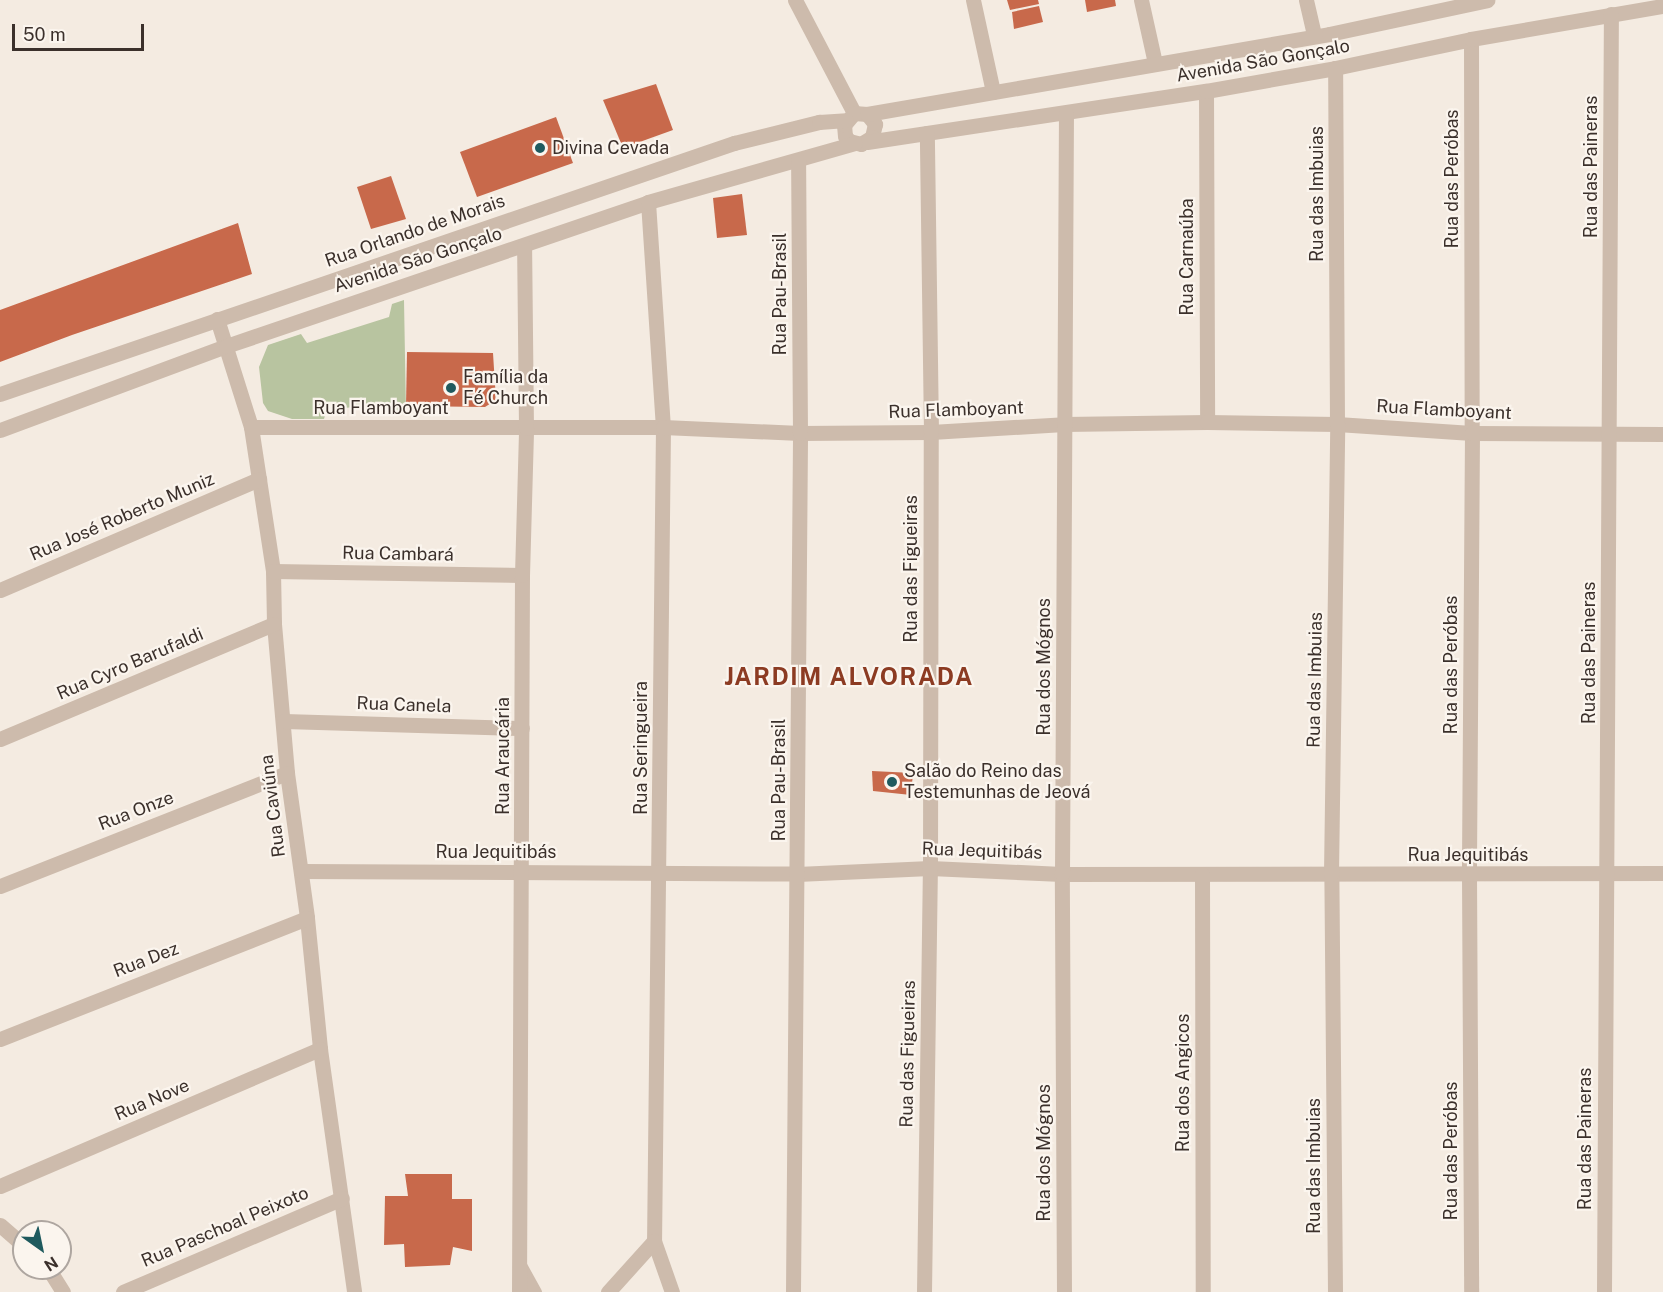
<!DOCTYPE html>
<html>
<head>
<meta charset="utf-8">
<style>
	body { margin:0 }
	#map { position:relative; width:1663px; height:1292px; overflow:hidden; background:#f4ebe1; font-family:"Public Sans",sans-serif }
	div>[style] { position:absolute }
	.green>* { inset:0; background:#b8c4a0 }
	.building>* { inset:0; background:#c8694b }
	.minor>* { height:15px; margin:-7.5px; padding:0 7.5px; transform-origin:7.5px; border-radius:7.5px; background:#cdbbac }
	.dots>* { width:16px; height:16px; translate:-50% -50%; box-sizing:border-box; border:3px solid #fbf5ee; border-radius:50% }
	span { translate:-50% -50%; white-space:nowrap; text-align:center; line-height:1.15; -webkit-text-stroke:4.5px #fbf5ee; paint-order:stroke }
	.street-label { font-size:18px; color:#3b302b }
	.poi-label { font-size:18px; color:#3b302b }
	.left { translate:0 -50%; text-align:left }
	.district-label { font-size:24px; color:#8c3b22; font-weight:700; letter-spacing:1.5px }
	.north { position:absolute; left:12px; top:1220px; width:60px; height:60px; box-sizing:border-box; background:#fbf5ee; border:2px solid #aea6a0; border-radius:50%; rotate:147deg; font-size:16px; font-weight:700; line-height:24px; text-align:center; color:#3b302b }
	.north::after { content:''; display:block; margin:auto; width:21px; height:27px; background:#1f5a5e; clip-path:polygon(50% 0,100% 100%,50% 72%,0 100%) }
	.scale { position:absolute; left:12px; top:24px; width:132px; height:27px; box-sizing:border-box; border:3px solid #3b302b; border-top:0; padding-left:8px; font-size:18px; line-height:21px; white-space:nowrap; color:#3b302b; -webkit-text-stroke:4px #fbf5ee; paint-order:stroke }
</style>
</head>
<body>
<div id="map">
	<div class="green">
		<div style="clip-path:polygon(404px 300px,406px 413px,391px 414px,388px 405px,327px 409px,324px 419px,292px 419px,268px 411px,263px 403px,259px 367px,268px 345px,301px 334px,307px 343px,389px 317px,392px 304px)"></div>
	</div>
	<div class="building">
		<div style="clip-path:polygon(1007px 0,1038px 0,1039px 4px,1010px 10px)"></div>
		<div style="clip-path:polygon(1085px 0,1115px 0,1116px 6px,1087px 12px)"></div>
		<div style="clip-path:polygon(1039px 6px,1043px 22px,1014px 29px,1012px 12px)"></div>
		<div style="clip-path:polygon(656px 84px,673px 130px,623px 148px,603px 100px)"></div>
		<div style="clip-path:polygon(556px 117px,573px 163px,477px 197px,460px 152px)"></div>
		<div style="clip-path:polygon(391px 176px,406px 219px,371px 229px,357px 187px)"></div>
		<div style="clip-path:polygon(742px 194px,747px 235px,717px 238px,713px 198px)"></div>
		<div style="clip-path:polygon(238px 223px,252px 274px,72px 335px,0 362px,0 310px)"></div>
		<div style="clip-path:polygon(407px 352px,493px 353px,496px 400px,485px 407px,406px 406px)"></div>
		<div style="clip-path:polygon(872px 771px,913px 773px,911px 795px,873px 791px)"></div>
		<div style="clip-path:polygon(405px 1174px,452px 1174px,452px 1199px,472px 1199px,472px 1251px,453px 1247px,450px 1265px,405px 1267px,404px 1244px,384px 1245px,385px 1196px,408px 1196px)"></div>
	</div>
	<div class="minor">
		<div style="left:795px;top:0;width:127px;rotate:62.4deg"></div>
		<div style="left:973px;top:0;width:94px;rotate:77.7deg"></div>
		<div style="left:1141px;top:0;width:65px;rotate:77.5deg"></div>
		<div style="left:1306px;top:0;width:37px;rotate:77deg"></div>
		<div style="left:1471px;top:39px;width:394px;rotate:89.9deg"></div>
		<div style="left:1472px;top:433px;width:442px;rotate:90.4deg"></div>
		<div style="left:1469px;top:875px;width:417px;rotate:89.7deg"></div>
		<div style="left:1206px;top:91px;width:331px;rotate:89.8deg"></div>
		<div style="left:867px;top:114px;width:13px;rotate:51deg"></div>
		<div style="left:875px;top:124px;width:13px;rotate:103deg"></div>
		<div style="left:872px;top:137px;width:13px;rotate:148deg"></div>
		<div style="left:861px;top:144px;width:12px;rotate:-166deg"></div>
		<div style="left:849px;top:141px;width:6px;rotate:-129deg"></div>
		<div style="left:845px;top:136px;width:11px;rotate:-95deg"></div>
		<div style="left:844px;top:125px;width:16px;rotate:-50deg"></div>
		<div style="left:854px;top:113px;width:13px;rotate:4deg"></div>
		<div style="left:867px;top:114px;width:469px;rotate:-9.8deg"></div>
		<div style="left:1329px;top:34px;width:162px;rotate:-12.1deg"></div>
		<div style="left:867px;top:142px;width:343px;rotate:-8.6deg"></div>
		<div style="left:1206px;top:91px;width:131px;rotate:-10.1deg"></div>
		<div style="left:1335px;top:68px;width:139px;rotate:-12deg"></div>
		<div style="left:1471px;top:39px;width:195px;rotate:-9.8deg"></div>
		<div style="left:648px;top:202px;width:225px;rotate:86.2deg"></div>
		<div style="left:663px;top:427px;width:814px;rotate:90.63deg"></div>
		<div style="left:654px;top:1241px;width:54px;rotate:70.6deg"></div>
		<div style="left:217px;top:319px;width:113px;rotate:72.5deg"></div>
		<div style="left:251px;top:427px;width:146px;rotate:81.3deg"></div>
		<div style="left:273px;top:571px;width:53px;rotate:88.9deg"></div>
		<div style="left:274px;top:624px;width:150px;rotate:85deg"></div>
		<div style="left:287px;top:773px;width:146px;rotate:82.1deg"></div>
		<div style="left:307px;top:918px;width:132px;rotate:84.3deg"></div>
		<div style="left:320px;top:1049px;width:245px;rotate:82deg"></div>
		<div style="left:0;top:394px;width:776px;rotate:-18.88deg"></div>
		<div style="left:734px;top:143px;width:88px;rotate:-13.9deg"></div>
		<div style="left:819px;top:122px;width:27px;rotate:-4deg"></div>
		<div style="left:251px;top:427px;width:412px"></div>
		<div style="left:663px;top:427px;width:137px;rotate:2.5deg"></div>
		<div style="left:800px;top:433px;width:131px;rotate:-0.4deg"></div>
		<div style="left:931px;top:432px;width:133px;rotate:-3.4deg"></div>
		<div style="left:1064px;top:424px;width:143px;rotate:-0.8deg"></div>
		<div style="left:1207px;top:422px;width:130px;rotate:0.9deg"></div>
		<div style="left:1337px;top:424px;width:135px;rotate:3.8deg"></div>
		<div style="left:1472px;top:433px;width:191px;rotate:0.3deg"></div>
		<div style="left:0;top:430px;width:241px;rotate:-20.4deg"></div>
		<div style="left:226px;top:346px;width:446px;rotate:-18.8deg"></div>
		<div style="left:648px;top:202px;width:215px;rotate:-15.9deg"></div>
		<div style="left:273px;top:571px;width:249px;rotate:0.9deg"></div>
		<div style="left:0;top:590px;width:282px;rotate:-23.2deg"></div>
		<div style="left:284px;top:721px;width:238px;rotate:1.7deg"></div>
		<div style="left:0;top:739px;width:297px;rotate:-22.8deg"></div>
		<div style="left:301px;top:871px;width:496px;rotate:0.3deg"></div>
		<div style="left:797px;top:874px;width:133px;rotate:-2.6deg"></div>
		<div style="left:930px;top:868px;width:132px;rotate:2.6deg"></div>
		<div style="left:1062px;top:874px;width:601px;rotate:-0.1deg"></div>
		<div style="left:1202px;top:874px;width:418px;rotate:89.9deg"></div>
		<div style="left:0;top:886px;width:308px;rotate:-21.5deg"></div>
		<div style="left:0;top:1039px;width:330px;rotate:-21.5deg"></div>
		<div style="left:0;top:1186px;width:348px;rotate:-23.2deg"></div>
		<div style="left:0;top:1225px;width:32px;rotate:41deg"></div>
		<div style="left:520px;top:1267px;width:29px;rotate:61deg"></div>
		<div style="left:48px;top:1268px;width:28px;rotate:58deg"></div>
		<div style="left:123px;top:1292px;width:238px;rotate:-23.2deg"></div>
		<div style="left:519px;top:1292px;width:717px;rotate:-89.76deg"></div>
		<div style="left:522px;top:575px;width:147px;rotate:-88.4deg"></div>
		<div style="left:526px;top:428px;width:182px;rotate:-90.6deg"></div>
		<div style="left:608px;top:1292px;width:69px;rotate:-48deg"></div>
		<div style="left:793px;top:1292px;width:859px;rotate:-89.53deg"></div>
		<div style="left:800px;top:433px;width:273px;rotate:-90.4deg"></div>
		<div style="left:924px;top:1292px;width:424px;rotate:-89.2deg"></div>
		<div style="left:930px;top:868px;width:436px;rotate:-89.9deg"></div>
		<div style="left:931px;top:432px;width:299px;rotate:-90.8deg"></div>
		<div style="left:1064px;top:1292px;width:418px;rotate:-90.3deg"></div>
		<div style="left:1062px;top:874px;width:760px;rotate:-89.7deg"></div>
		<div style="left:1335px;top:1292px;width:418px;rotate:-90.5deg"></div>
		<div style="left:1331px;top:874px;width:450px;rotate:-89.2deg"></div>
		<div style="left:1337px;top:424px;width:356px;rotate:-90.3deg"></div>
		<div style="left:1604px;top:1292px;width:1278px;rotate:-89.69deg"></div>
	</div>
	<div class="dots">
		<div style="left:540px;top:148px;background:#1f5a5e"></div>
		<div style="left:451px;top:388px;background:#1f5a5e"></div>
		<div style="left:892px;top:782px;background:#1f5a5e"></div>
	</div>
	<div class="street-label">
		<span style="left:1263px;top:61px;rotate:-10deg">Avenida São Gonçalo</span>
		<span style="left:1591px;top:167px;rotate:-90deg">Rua das Paineras</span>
		<span style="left:1452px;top:179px;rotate:-90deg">Rua das Peróbas</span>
		<span style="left:1317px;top:194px;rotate:-90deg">Rua das Imbuias</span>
		<span style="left:415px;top:231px;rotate:-19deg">Rua Orlando de Morais</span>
		<span style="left:1187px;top:257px;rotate:-90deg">Rua Carnaúba</span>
		<span style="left:418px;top:260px;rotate:-18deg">Avenida São Gonçalo</span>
		<span style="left:780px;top:294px;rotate:-90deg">Rua Pau-Brasil</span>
		<span style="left:381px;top:408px">Rua Flamboyant</span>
		<span style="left:956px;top:410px;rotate:-2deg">Rua Flamboyant</span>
		<span style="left:1444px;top:410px;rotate:3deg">Rua Flamboyant</span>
		<span style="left:122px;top:517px;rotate:-23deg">Rua José Roberto Muniz</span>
		<span style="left:398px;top:554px;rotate:1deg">Rua Cambará</span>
		<span style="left:911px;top:569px;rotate:-90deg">Rua das Figueiras</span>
		<span style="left:1589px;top:653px;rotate:-90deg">Rua das Paineras</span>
		<span style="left:130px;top:664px;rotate:-23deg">Rua Cyro Barufaldi</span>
		<span style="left:1451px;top:665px;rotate:-90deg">Rua das Peróbas</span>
		<span style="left:1044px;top:667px;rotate:-90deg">Rua dos Mógnos</span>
		<span style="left:1315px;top:680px;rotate:-89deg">Rua das Imbuias</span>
		<span style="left:404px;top:705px;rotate:2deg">Rua Canela</span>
		<span style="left:641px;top:748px;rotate:-90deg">Rua Seringueira</span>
		<span style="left:503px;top:756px;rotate:-90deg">Rua Araucária</span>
		<span style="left:779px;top:780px;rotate:-90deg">Rua Pau-Brasil</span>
		<span style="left:273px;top:806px;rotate:-97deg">Rua Caviúna</span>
		<span style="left:136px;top:811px;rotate:-21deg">Rua Onze</span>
		<span style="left:982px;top:851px;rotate:2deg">Rua Jequitibás</span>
		<span style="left:496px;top:852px">Rua Jequitibás</span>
		<span style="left:1468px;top:855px">Rua Jequitibás</span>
		<span style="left:146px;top:960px;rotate:-21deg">Rua Dez</span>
		<span style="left:908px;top:1054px;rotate:-89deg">Rua das Figueiras</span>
		<span style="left:1183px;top:1083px;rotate:-90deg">Rua dos Angicos</span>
		<span style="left:152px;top:1100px;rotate:-23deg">Rua Nove</span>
		<span style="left:1585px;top:1139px;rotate:-90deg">Rua das Paineras</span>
		<span style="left:1451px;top:1151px;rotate:-90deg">Rua das Peróbas</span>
		<span style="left:1044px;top:1153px;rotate:-90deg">Rua dos Mógnos</span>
		<span style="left:1314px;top:1166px;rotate:-90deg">Rua das Imbuias</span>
		<span style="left:225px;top:1227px;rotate:-23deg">Rua Paschoal Peixoto</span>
	</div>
	<div class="poi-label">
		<span class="left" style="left:552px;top:148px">Divina Cevada</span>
		<span class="left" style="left:463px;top:388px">Família da<br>Fé Church</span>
		<span class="left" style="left:904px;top:782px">Salão do Reino das<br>Testemunhas de Jeová</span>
	</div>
	<div class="district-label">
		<span style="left:849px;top:677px">JARDIM ALVORADA</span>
	</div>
	<div class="north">N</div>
	<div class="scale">50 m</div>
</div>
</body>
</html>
